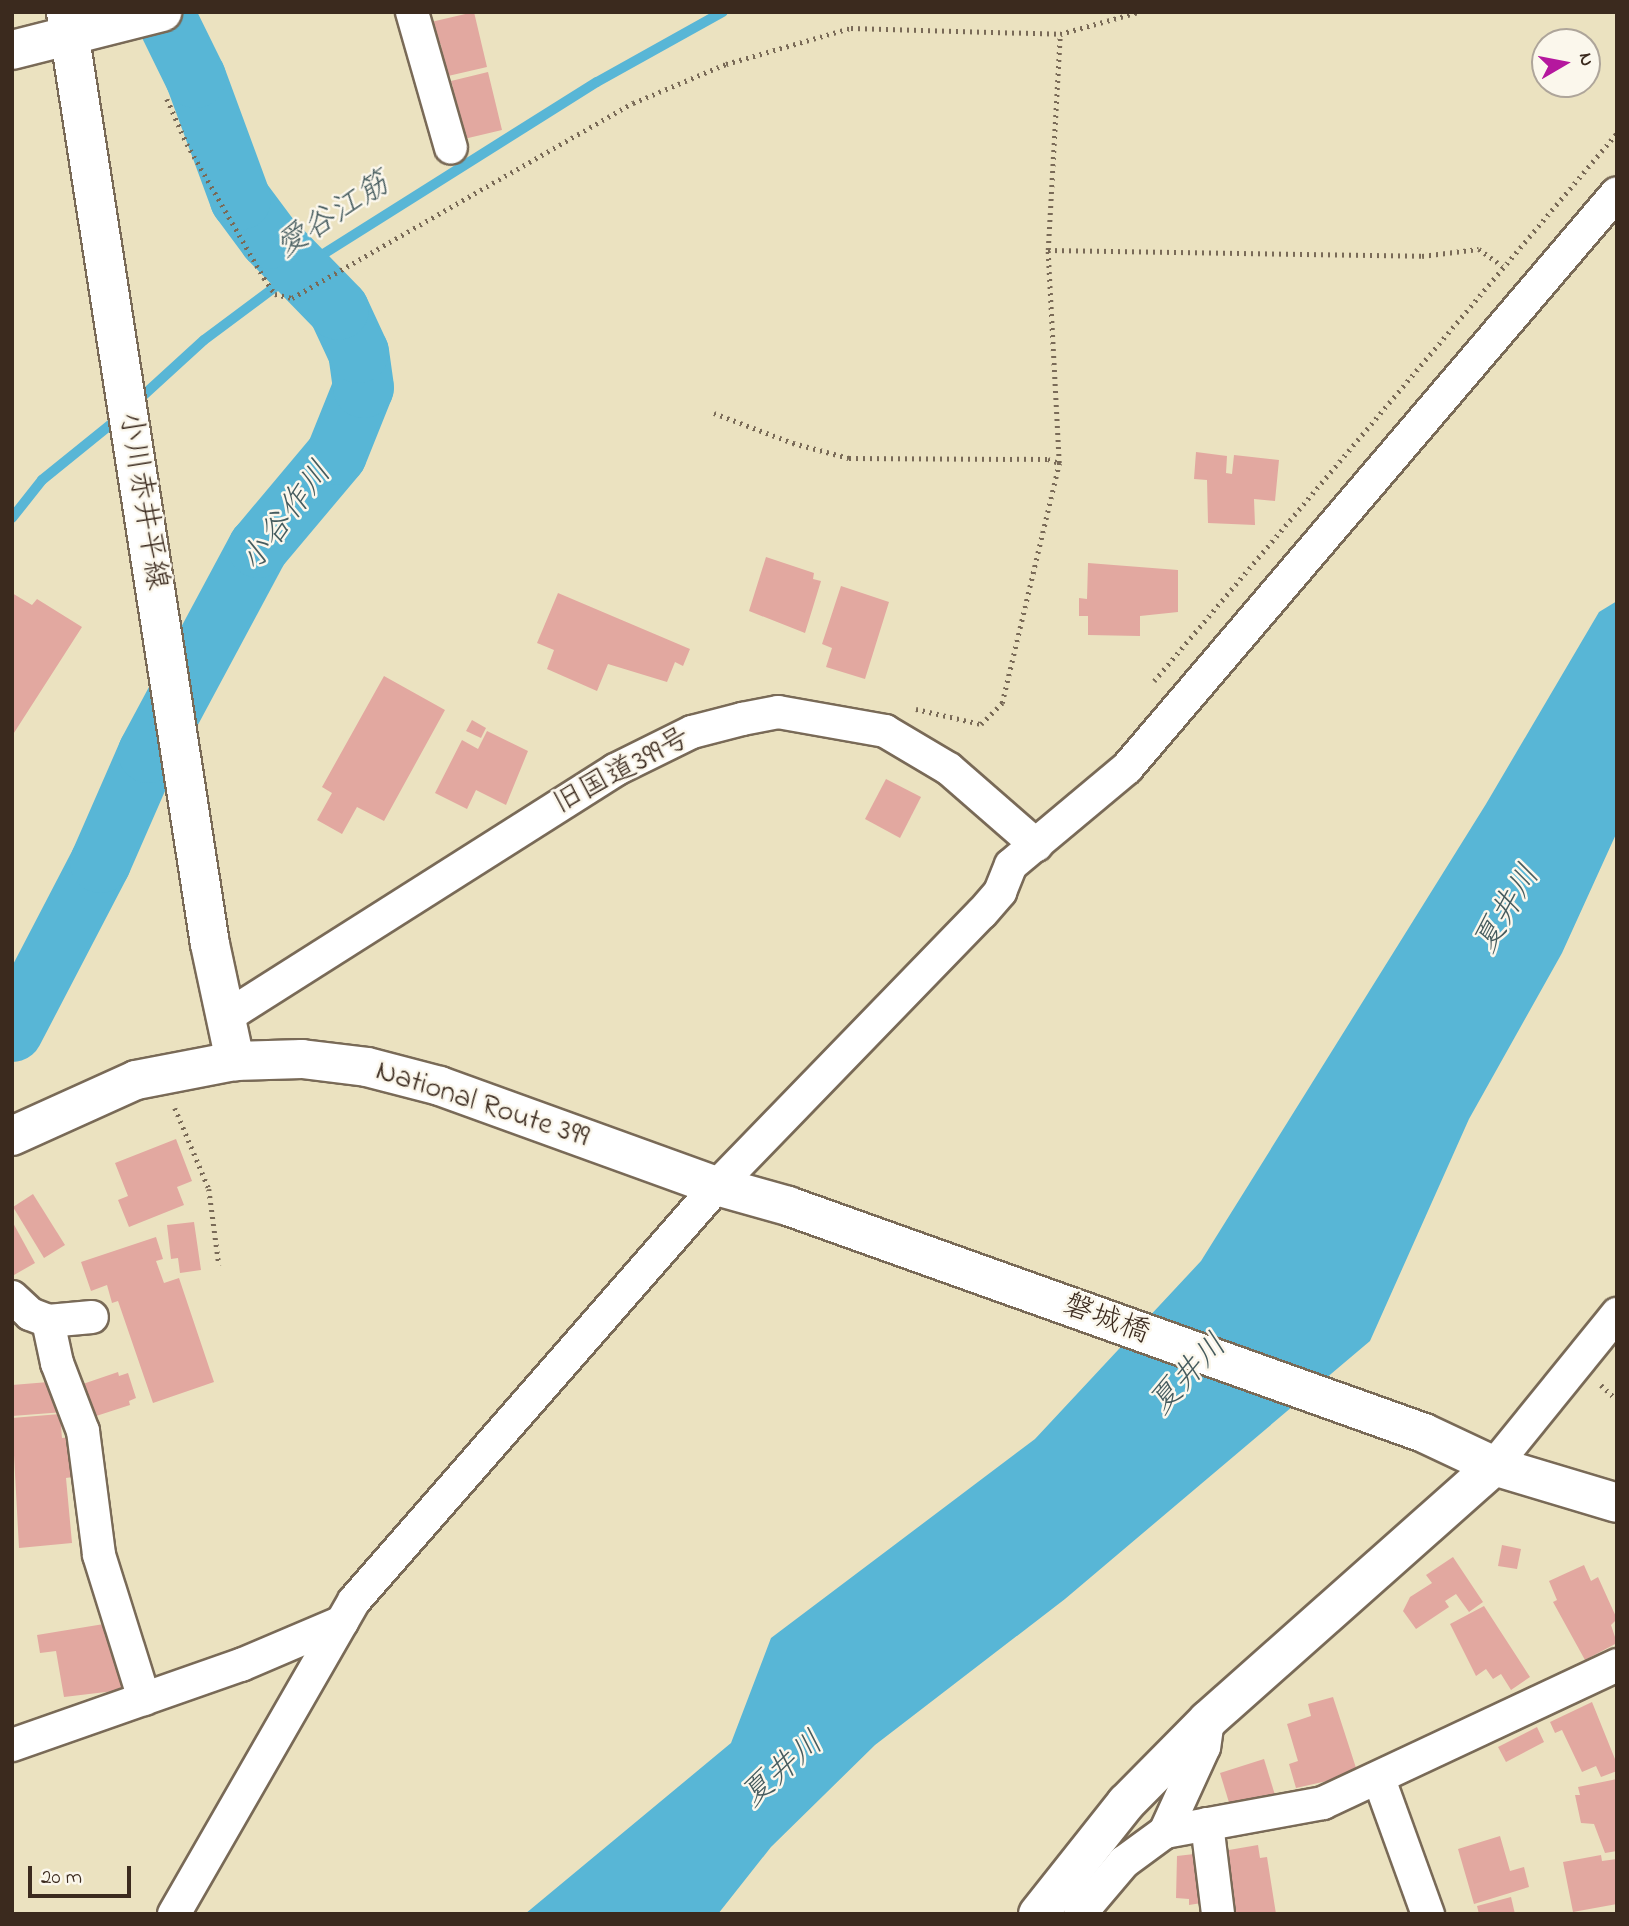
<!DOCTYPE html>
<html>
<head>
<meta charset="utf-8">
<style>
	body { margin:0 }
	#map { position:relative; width:1629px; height:1926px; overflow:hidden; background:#ebe2c0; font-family:"Indie Flower","Klee One",sans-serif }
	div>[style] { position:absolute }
	.water>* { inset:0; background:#58b6d6 }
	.stream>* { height:10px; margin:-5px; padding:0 5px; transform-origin:5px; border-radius:5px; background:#58b6d6 }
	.river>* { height:61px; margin:-30.5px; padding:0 30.5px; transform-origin:30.5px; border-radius:30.5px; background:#58b6d6 }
	.building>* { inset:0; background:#e2a8a0 }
	.path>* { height:4.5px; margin-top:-2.25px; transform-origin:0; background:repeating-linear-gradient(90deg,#796a57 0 2px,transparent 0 7px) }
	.roads { filter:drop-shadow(2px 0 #796a57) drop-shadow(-2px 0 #796a57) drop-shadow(0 2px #796a57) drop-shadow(0 -2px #796a57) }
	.street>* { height:32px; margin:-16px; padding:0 16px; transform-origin:16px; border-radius:16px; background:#fff }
	.secondary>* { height:38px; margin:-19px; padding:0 19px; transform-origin:19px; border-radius:19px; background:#fff }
	.highway>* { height:38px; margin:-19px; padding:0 19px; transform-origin:19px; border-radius:19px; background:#fff }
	span { translate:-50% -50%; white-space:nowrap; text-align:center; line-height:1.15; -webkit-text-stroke:5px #fbf7ec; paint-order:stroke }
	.street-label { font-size:30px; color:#3b2a1e }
	.water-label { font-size:32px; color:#455b5e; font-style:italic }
	.frame { position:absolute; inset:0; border:14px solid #3b2a1e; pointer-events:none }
	.north { position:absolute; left:1531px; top:28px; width:70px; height:70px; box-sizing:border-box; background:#fbf7ec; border:2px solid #aea59a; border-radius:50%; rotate:80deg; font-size:19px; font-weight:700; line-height:28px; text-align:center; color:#3b2a1e }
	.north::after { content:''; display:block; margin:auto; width:24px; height:32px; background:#b5179e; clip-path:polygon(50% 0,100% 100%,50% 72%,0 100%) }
	.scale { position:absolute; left:28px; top:1866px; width:103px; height:32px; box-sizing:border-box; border:4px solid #3b2a1e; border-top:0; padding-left:9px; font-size:21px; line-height:24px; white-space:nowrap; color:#3b2a1e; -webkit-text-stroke:5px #fbf7ec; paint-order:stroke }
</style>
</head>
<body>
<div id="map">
	<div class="water">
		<div style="clip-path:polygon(1617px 601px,1617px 832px,1562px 953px,1469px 1119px,1370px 1341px,1065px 1599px,875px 1745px,771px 1847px,718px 1914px,525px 1914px,731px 1743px,771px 1638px,1035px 1439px,1201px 1261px,1486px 804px,1599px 612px)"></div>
	</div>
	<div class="stream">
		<div style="left:135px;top:403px;width:93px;rotate:-42.4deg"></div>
		<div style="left:204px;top:340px;width:117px;rotate:-36.7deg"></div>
		<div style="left:298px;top:270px;width:353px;rotate:-32.2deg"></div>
		<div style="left:597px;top:82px;width:144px;rotate:-29.1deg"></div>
		<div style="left:12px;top:518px;width:48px;rotate:-51.7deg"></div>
		<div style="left:42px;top:480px;width:102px;rotate:-39deg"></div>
	</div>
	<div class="river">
		<div style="left:12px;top:1031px;width:191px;rotate:-62.5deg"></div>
		<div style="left:100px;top:862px;width:120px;rotate:-66.4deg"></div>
		<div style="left:148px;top:752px;width:233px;rotate:-61.8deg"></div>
		<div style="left:258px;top:547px;width:121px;rotate:-50deg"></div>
		<div style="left:336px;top:454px;width:72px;rotate:-68.1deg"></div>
		<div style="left:363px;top:387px;width:35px;rotate:-98deg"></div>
		<div style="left:358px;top:352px;width:47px;rotate:-114.9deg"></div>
		<div style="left:338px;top:309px;width:99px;rotate:-134.2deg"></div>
		<div style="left:269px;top:238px;width:49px;rotate:-126.6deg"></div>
		<div style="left:240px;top:199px;width:130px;rotate:-110.2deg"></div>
		<div style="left:195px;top:77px;width:72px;rotate:-116.2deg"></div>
	</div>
	<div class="building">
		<div style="clip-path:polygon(474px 12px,487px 67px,448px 76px,443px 72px,441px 44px,437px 45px,431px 22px)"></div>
		<div style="clip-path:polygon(488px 72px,502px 130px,464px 139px,457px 103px,452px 104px,448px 89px,453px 87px,451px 81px)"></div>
		<div style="clip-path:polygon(1196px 452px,1227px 456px,1226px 473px,1232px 474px,1234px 455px,1279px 460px,1275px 501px,1254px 499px,1255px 525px,1208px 523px,1207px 480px,1194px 479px)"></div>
		<div style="clip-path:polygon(766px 557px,814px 573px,813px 579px,821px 581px,805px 633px,749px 611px)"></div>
		<div style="clip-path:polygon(1088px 563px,1178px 570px,1178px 612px,1140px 616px,1140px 636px,1088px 635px,1088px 616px,1079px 616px,1079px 598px,1087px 599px)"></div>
		<div style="clip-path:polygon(841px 586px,889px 602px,865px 679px,826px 667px,832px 648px,822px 644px)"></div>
		<div style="clip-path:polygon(12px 593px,32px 605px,37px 599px,82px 627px,12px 736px)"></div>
		<div style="clip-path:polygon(558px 593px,690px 649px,683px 666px,675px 662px,667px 682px,608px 664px,597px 691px,547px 669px,554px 650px,537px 643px)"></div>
		<div style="clip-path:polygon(384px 676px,445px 710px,384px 821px,357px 807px,342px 834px,317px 820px,332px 793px,322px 787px)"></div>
		<div style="clip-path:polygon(472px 720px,486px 728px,481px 738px,466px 731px)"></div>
		<div style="clip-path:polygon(487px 731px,528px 751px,506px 805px,476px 790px,467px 809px,435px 793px,462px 740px,478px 749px)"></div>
		<div style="clip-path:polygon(886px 779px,921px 797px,900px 838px,865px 819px)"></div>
		<div style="clip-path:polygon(176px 1139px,192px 1181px,177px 1187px,184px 1205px,129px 1227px,118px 1200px,128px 1196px,115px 1163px)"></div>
		<div style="clip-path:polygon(33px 1194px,65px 1245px,44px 1258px,13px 1207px)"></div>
		<div style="clip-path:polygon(12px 1221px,35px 1263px,14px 1275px,12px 1271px)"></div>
		<div style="clip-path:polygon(194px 1222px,201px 1270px,180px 1273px,178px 1258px,171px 1259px,167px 1225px)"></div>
		<div style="clip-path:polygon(156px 1237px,163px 1259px,156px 1261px,164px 1283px,179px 1278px,214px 1382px,153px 1403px,118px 1301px,112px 1303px,107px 1285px,91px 1291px,81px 1262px)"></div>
		<div style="clip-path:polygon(118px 1372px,119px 1376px,128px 1373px,136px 1398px,129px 1401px,130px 1405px,87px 1419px,77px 1386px)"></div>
		<div style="clip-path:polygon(61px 1381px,64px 1412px,12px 1416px,12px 1385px)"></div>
		<div style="clip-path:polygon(60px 1414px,62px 1438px,76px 1437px,79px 1476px,66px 1478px,72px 1543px,19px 1548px,12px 1418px)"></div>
		<div style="clip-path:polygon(1502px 1545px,1521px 1549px,1517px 1569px,1498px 1566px)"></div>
		<div style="clip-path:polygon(1453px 1557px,1483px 1602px,1469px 1612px,1456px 1594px,1445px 1601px,1449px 1607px,1416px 1629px,1403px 1611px,1410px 1597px,1432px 1583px,1426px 1575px)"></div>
		<div style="clip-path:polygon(1584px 1565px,1591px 1581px,1598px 1577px,1617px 1619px,1611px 1625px,1617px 1643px,1585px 1660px,1553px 1602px,1557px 1600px,1549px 1581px)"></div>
		<div style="clip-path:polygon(1484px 1606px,1530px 1677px,1511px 1690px,1501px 1674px,1493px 1679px,1486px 1669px,1476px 1676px,1450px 1624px)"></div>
		<div style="clip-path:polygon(110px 1623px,131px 1689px,64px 1697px,56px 1651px,40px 1653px,37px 1635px)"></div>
		<div style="clip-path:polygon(1333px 1697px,1358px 1774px,1296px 1788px,1289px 1764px,1298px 1761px,1287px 1724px,1311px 1716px,1308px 1704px)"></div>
		<div style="clip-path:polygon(1592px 1702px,1617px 1764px,1617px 1771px,1601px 1777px,1596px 1766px,1582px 1772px,1562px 1730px,1555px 1733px,1550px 1722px)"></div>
		<div style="clip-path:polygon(1537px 1727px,1544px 1742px,1506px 1762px,1498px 1747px)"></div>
		<div style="clip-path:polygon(1264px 1759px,1275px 1795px,1231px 1809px,1220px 1773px)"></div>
		<div style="clip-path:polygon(1617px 1779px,1617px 1851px,1605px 1853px,1594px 1824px,1581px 1823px,1575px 1795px,1580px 1795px,1578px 1787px)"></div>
		<div style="clip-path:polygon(1500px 1836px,1510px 1871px,1524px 1867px,1529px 1887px,1474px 1904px,1458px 1849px)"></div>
		<div style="clip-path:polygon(1258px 1845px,1260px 1858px,1267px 1857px,1276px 1914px,1233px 1914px,1223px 1851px)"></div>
		<div style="clip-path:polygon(1203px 1853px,1208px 1902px,1189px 1905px,1189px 1899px,1176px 1898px,1177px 1856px)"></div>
		<div style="clip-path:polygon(1601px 1855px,1602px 1861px,1617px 1859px,1617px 1904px,1573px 1912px,1563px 1862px)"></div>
		<div style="clip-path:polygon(1511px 1897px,1515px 1914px,1479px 1914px,1477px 1906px)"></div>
	</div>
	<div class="path">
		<div style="left:167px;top:99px;width:49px;rotate:66deg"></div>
		<div style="left:187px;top:144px;width:155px;rotate:60.1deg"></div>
		<div style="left:264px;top:278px;width:19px;rotate:55deg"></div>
		<div style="left:275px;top:294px;width:17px;rotate:13deg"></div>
		<div style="left:292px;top:298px;width:393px;rotate:-29.8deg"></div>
		<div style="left:633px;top:103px;width:101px;rotate:-22.8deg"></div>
		<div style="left:726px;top:64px;width:130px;rotate:-16.1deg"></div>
		<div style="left:851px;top:28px;width:209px;rotate:1.6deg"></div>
		<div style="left:1060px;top:34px;width:82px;rotate:-15.6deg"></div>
		<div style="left:1048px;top:250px;width:374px;rotate:0.9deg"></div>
		<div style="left:1422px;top:256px;width:57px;rotate:-7deg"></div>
		<div style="left:1479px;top:249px;width:29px;rotate:36deg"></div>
		<div style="left:714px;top:413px;width:85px;rotate:20.8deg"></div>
		<div style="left:793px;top:443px;width:58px;rotate:15deg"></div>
		<div style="left:849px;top:458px;width:199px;rotate:0.3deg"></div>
		<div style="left:1048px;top:459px;width:12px;rotate:20deg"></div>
		<div style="left:1154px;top:681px;width:717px;rotate:-49.81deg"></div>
		<div style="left:916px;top:709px;width:67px;rotate:13deg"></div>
		<div style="left:981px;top:724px;width:30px;rotate:-45deg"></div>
		<div style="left:1002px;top:703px;width:247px;rotate:-76.6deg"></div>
		<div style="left:1059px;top:463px;width:213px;rotate:-93deg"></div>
		<div style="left:1048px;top:250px;width:216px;rotate:-86.8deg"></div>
		<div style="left:175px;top:1108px;width:88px;rotate:67.2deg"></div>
		<div style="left:209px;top:1189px;width:77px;rotate:82.5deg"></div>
		<div style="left:1601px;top:1385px;width:22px;rotate:43deg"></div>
	</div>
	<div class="roads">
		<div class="street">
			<div style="left:412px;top:12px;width:141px;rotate:74deg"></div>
			<div style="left:226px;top:1017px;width:461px;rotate:-32.4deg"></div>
			<div style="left:615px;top:770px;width:86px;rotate:-26.3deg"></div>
			<div style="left:692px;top:732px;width:52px;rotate:-14.6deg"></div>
			<div style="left:742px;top:719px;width:37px;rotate:-11deg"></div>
			<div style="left:778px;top:712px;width:109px;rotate:10.1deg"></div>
			<div style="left:885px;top:731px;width:74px;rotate:30.7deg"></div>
			<div style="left:949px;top:769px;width:116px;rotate:41.1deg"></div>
			<div style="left:12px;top:1297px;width:25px;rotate:43deg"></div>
			<div style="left:30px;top:1314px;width:19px;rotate:21deg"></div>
			<div style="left:48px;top:1321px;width:44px;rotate:-5.2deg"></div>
			<div style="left:48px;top:1321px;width:43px;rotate:77.9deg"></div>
			<div style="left:57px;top:1363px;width:73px;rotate:69.1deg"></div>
			<div style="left:83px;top:1431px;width:125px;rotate:82.6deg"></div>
			<div style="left:99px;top:1555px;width:151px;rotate:72.6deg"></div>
			<div style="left:1494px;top:1466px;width:196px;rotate:-51deg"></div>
			<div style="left:1208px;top:1720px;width:27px;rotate:98deg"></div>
			<div style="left:1204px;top:1747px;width:94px;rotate:114.6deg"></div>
			<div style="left:1165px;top:1832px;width:161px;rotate:-10.4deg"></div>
			<div style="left:1323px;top:1803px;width:325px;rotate:-25.1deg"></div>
			<div style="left:12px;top:1745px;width:243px;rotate:-19.3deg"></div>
			<div style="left:241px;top:1665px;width:110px;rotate:-23.1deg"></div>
			<div style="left:1379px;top:1779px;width:144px;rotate:70.1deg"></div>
			<div style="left:1207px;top:1824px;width:91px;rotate:83deg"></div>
			<div style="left:174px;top:1914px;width:361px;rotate:-60.1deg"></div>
			<div style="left:354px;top:1601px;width:551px;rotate:-48.82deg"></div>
			<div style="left:717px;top:1186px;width:380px;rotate:-45.9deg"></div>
			<div style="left:982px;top:913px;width:28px;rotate:-49deg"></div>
			<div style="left:1000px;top:892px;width:29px;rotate:-68deg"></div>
			<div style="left:1011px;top:865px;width:151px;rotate:-39.9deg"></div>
			<div style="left:1127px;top:768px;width:755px;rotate:-49.56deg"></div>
			<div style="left:1080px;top:1914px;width:68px;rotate:-49.8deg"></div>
			<div style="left:1124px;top:1862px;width:51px;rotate:-36.2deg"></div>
		</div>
		<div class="secondary">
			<div style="left:66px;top:12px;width:943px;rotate:81.22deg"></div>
			<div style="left:210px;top:944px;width:120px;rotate:77.9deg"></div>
			<div style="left:12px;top:50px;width:155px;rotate:-14.2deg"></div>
			<div style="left:1038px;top:1914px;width:142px;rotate:-51.6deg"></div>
			<div style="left:1126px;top:1803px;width:117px;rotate:-45.3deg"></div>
			<div style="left:1208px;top:1720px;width:383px;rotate:-41.6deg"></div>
		</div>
		<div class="highway">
			<div style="left:12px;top:1136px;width:136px;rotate:-24.3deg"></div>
			<div style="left:136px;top:1080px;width:101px;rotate:-10.9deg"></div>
			<div style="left:235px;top:1061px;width:67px;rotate:-1.7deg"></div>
			<div style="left:302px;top:1059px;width:65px;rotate:7deg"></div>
			<div style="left:367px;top:1067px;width:75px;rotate:14.6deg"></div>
			<div style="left:440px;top:1086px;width:294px;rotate:19.9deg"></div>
			<div style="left:717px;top:1186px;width:74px;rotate:15.7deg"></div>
			<div style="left:788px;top:1206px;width:675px;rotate:19.64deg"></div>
			<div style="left:1424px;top:1433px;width:77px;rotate:25.2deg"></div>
			<div style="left:1494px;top:1466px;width:128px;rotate:16.7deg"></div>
		</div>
	</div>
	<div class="street-label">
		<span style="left:142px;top:501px;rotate:81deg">小川赤井平線</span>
		<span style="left:622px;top:772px;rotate:-28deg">旧国道399号</span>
		<span style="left:482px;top:1105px;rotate:18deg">National Route 399</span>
		<span style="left:1106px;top:1320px;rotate:20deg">磐城橋</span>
	</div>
	<div class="water-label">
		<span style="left:334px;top:217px;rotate:-33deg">愛谷江筋</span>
		<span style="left:288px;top:518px;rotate:-53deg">小谷作川</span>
		<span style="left:1509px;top:910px;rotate:-59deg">夏井川</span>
		<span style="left:1190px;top:1376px;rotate:-47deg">夏井川</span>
		<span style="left:784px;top:1771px;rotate:-41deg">夏井川</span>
	</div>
	<div class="frame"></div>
	<div class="north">N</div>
	<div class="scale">20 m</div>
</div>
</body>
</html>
